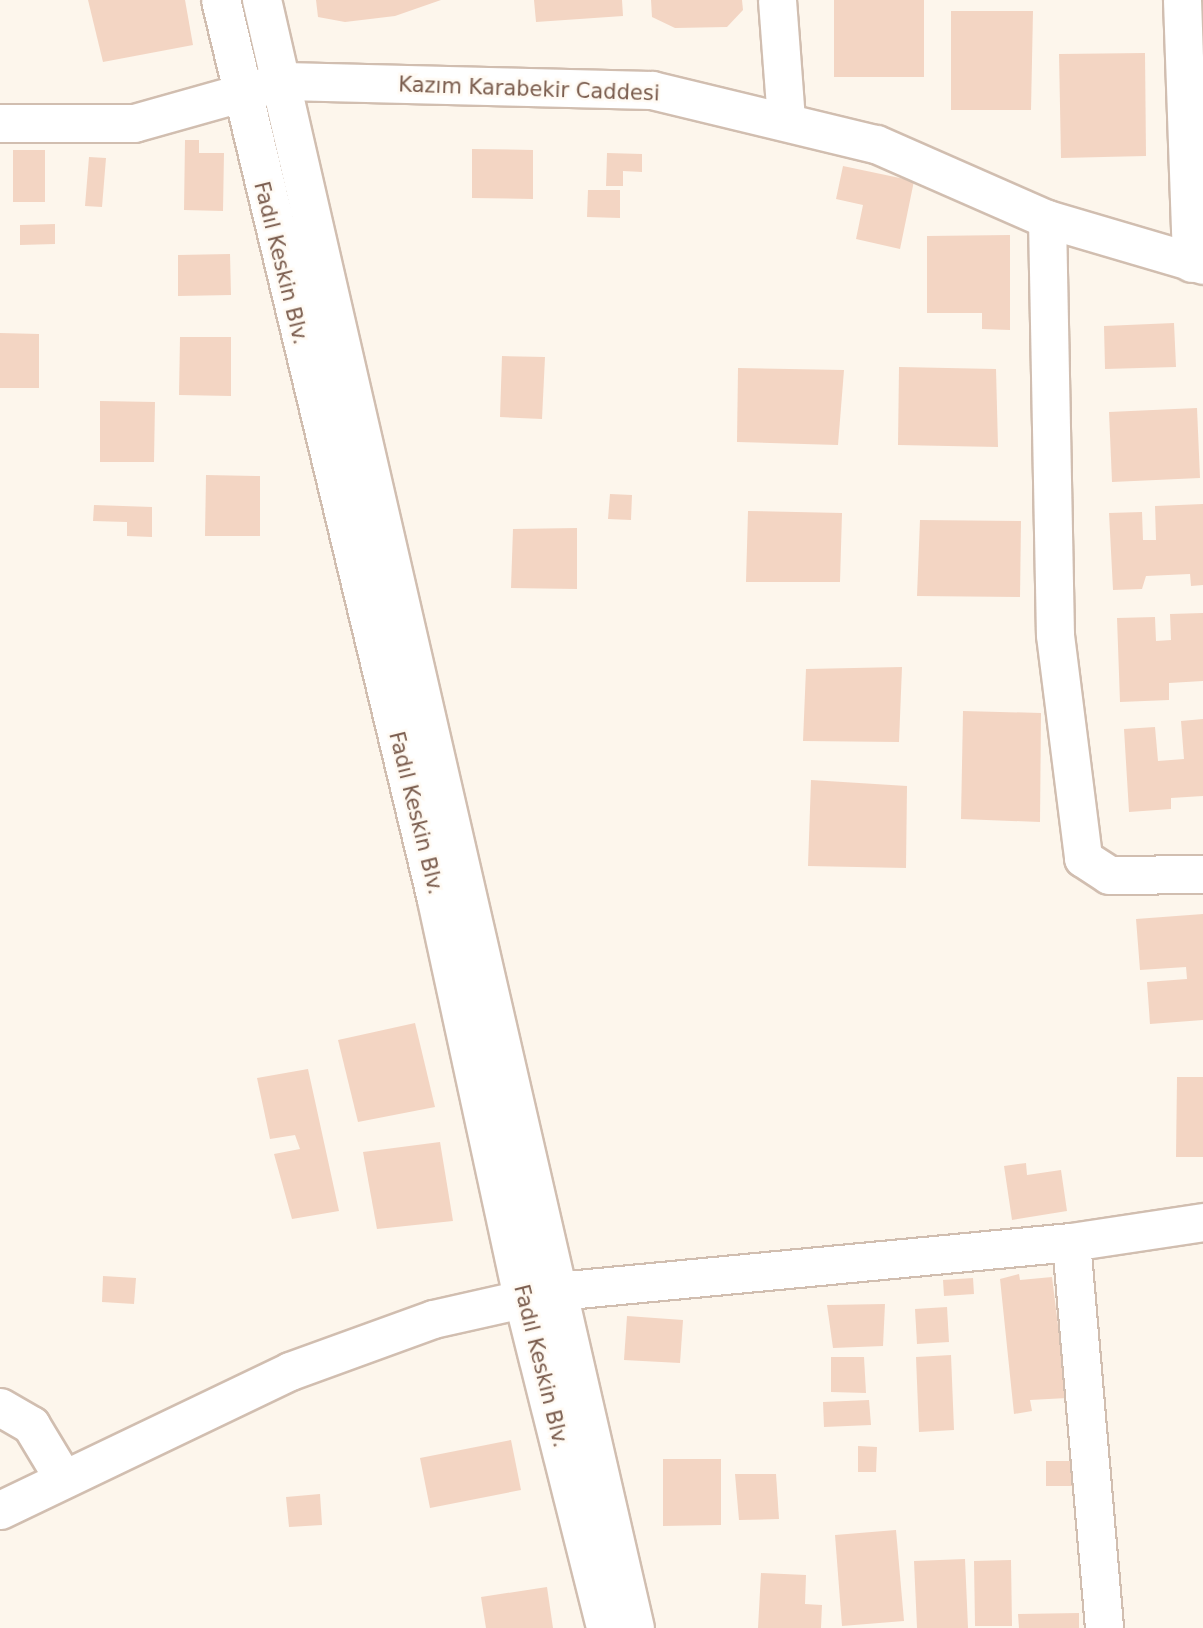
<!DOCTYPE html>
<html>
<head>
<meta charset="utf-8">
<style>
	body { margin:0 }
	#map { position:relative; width:1203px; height:1628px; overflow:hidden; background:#fdf6ec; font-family:"DejaVu Sans",sans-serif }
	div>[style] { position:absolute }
	.building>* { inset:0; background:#f3d5c3 }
	.roads { filter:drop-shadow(2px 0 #d1beb0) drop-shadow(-2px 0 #d1beb0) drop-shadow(0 2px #d1beb0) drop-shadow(0 -2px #d1beb0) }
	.minor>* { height:37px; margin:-18.5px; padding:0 18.5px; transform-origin:18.5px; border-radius:18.5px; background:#fff }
	.tertiary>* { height:38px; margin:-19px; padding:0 19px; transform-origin:19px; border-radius:19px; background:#fff }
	span { translate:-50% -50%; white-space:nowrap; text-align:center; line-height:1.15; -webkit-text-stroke:5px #fffaf3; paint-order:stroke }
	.street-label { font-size:21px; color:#7a5c4d }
</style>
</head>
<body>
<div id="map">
	<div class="building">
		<div style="clip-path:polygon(88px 0,185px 0,193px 45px,103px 62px)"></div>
		<div style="clip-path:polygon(316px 0,441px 0,395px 16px,345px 22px,318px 17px)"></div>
		<div style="clip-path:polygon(534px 0,622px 0,623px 16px,536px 22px)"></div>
		<div style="clip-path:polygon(651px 0,742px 0,743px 10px,727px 27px,675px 28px,652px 17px)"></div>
		<div style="clip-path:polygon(834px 0,924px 0,924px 77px,834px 77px)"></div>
		<div style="clip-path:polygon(951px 11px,1033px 11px,1031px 110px,951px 110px)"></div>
		<div style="clip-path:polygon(1145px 53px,1146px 156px,1061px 158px,1059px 54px)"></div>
		<div style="clip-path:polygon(185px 140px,199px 140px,199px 153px,224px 153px,223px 211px,184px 210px)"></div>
		<div style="clip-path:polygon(472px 149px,533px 150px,533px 199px,472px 198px)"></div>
		<div style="clip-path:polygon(13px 150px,45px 150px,45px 202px,13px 202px)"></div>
		<div style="clip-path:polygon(607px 153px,642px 154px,642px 172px,623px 171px,623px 186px,606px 186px)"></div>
		<div style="clip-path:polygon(89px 157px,106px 158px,102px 207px,85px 206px)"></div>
		<div style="clip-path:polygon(843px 166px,914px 181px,900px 249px,856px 239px,863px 205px,836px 199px)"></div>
		<div style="clip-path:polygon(588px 190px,620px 190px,620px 218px,587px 217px)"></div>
		<div style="clip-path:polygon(55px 224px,55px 244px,20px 245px,20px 225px)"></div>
		<div style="clip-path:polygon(1010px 235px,1010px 330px,982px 329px,982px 313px,927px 313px,927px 236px)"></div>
		<div style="clip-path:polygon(230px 254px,231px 295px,178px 296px,178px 255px)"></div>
		<div style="clip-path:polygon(1174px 323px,1176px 367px,1105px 369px,1104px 326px)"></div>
		<div style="clip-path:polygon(0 333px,39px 334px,39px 388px,0 388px)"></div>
		<div style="clip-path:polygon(180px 337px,231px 337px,231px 396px,179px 395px)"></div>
		<div style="clip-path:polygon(502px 356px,545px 357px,542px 419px,500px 417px)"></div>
		<div style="clip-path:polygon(899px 367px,996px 369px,998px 447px,898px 445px)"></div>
		<div style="clip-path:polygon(738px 368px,844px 370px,838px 445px,737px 442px)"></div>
		<div style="clip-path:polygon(100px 401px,155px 402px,154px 462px,100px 462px)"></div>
		<div style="clip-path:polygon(1197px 408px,1200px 478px,1112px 482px,1109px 412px)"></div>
		<div style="clip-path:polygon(206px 475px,260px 476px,260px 536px,205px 536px)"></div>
		<div style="clip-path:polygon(610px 494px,632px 495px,631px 520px,608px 519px)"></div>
		<div style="clip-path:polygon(1203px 504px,1203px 585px,1191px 586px,1190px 574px,1146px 576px,1142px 589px,1113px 590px,1109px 513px,1142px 512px,1143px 540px,1156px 540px,1155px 506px)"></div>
		<div style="clip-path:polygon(94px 505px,152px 507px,152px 537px,127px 536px,127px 522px,93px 521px)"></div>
		<div style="clip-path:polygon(748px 511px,842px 513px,840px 582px,746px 582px)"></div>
		<div style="clip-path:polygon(920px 520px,1021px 521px,1020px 597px,917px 596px)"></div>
		<div style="clip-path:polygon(577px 528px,577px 589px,511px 588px,513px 529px)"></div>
		<div style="clip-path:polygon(1203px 613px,1203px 681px,1169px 683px,1169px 700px,1120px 702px,1117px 618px,1155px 617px,1156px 641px,1171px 640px,1170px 614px)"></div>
		<div style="clip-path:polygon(902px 667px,899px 742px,803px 741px,806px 669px)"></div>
		<div style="clip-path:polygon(963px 711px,1041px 713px,1040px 822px,961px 819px)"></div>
		<div style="clip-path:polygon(1203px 719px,1203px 796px,1171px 798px,1171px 809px,1129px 812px,1124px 729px,1155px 727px,1158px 761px,1184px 759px,1181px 721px)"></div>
		<div style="clip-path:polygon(811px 780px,907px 786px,906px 868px,808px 866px)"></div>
		<div style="clip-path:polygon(1203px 914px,1203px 1020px,1150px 1024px,1147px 982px,1187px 979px,1186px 967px,1140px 970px,1136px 919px)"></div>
		<div style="clip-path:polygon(415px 1023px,435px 1107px,358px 1122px,338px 1040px)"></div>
		<div style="clip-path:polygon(308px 1069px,339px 1211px,292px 1219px,274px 1154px,300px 1149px,295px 1135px,270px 1139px,257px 1078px)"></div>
		<div style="clip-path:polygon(1177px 1077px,1203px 1077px,1203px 1157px,1176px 1157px)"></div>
		<div style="clip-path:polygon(440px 1142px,453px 1221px,377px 1229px,363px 1152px)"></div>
		<div style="clip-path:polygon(1026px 1163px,1027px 1175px,1061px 1170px,1067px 1211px,1012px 1220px,1004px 1166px)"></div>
		<div style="clip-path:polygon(1019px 1274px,1020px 1280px,1052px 1277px,1067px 1398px,1030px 1400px,1032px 1411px,1014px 1414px,1000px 1279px)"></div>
		<div style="clip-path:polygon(103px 1276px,136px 1278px,134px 1304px,102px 1302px)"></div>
		<div style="clip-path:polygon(973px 1278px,974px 1294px,944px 1296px,943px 1280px)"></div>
		<div style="clip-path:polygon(885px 1304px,883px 1346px,833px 1348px,827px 1305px)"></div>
		<div style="clip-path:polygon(947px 1307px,949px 1342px,917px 1344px,915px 1309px)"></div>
		<div style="clip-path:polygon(627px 1316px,683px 1320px,680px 1363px,624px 1360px)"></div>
		<div style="clip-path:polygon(951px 1355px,954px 1430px,919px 1432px,916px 1357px)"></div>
		<div style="clip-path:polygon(831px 1357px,864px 1357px,866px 1393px,831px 1392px)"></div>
		<div style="clip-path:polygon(869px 1400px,871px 1425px,824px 1427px,823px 1402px)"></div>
		<div style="clip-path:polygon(511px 1440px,521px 1490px,430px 1508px,420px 1458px)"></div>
		<div style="clip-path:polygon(858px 1446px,877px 1447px,876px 1472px,858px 1472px)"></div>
		<div style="clip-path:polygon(663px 1459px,721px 1459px,721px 1525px,663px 1526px)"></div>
		<div style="clip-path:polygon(1046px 1461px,1079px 1461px,1079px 1486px,1046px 1486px)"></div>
		<div style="clip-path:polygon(735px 1474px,776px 1474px,779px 1519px,739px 1520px)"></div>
		<div style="clip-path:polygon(320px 1494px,322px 1525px,289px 1527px,286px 1497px)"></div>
		<div style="clip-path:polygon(896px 1530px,904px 1621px,842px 1626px,835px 1535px)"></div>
		<div style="clip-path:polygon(965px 1559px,968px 1628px,917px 1628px,914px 1561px)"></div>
		<div style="clip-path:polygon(1011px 1560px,1012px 1626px,975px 1626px,974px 1561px)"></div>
		<div style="clip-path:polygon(761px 1573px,806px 1575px,805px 1604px,822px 1605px,821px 1628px,758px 1628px)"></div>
		<div style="clip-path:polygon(547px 1587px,553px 1628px,486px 1628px,481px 1597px)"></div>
		<div style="clip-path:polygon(1079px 1613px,1079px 1628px,1019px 1628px,1018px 1614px)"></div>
	</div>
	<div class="roads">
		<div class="minor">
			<div style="left:777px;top:0;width:120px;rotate:85.7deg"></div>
			<div style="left:1182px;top:0;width:263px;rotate:88deg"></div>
			<div style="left:0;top:123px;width:134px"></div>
			<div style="left:134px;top:123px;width:155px;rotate:-15.7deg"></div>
			<div style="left:283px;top:81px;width:369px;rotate:1.4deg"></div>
			<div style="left:652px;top:90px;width:230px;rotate:13.6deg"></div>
			<div style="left:876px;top:144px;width:187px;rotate:23.7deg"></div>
			<div style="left:1047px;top:219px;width:163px;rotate:16.4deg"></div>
			<div style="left:1047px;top:219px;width:416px;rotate:88.9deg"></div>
			<div style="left:1055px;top:635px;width:225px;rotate:82.8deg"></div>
			<div style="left:1083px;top:858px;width:31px;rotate:33deg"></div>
			<div style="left:1109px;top:875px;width:94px;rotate:-0.6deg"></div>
			<div style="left:1071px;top:1242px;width:134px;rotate:-8.6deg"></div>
			<div style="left:0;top:1407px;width:36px;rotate:30deg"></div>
			<div style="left:31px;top:1425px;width:62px;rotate:58.9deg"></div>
			<div style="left:0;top:1510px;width:322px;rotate:-25.6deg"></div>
			<div style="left:290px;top:1371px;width:152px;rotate:-20deg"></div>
			<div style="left:433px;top:1319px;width:127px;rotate:-12.7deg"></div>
			<div style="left:557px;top:1291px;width:516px;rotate:-5.45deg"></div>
			<div style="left:1071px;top:1242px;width:387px;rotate:85.1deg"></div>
		</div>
		<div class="tertiary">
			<div style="left:221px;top:0;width:926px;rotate:76.5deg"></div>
			<div style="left:437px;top:900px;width:406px;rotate:77.8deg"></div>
			<div style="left:523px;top:1297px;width:341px;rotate:75.9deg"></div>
			<div style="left:262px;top:0;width:1670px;rotate:77.1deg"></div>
		</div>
	</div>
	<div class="street-label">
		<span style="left:529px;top:89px;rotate:2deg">Kazım Karabekir Caddesi</span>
		<span style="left:281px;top:263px;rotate:76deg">Fadıl Keskin Blv.</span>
		<span style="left:416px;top:813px;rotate:76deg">Fadıl Keskin Blv.</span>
		<span style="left:541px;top:1366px;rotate:76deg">Fadıl Keskin Blv.</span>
	</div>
</div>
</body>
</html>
